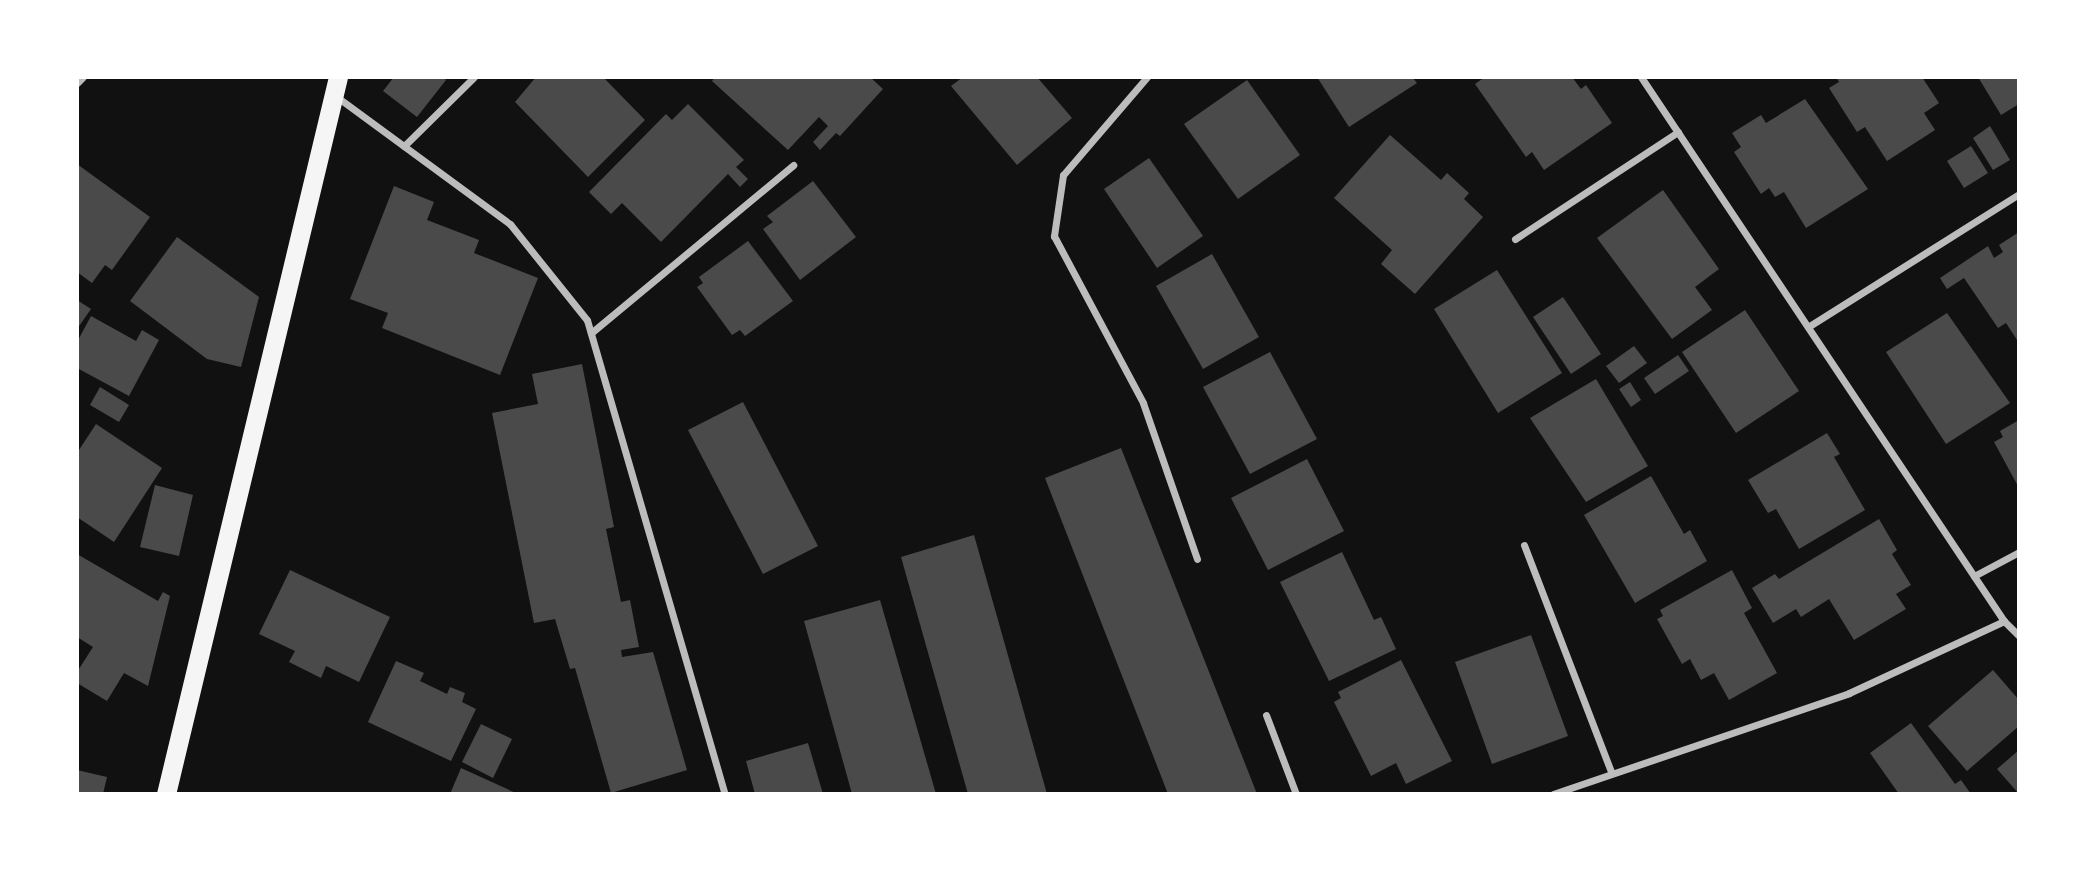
<!DOCTYPE html>
<html>
<head>
<meta charset="utf-8">
<style>
	body { margin:0 }
	#map { position:relative; width:2096px; height:871px; overflow:hidden; background:#111; font-family:"Asap Condensed",sans-serif }
	div>[style] { position:absolute }
	.building>* { inset:0; background:#4a4a4a }
	.minor>* { height:7px; margin:-3.5px; padding:0 3.5px; transform-origin:3.5px; border-radius:3.5px; background:#bcbcbc }
	.trunk>* { height:19px; margin:-9.5px; padding:0 9.5px; transform-origin:9.5px; border-radius:9.5px; background:#f5f5f5 }
	span { translate:-50% -50%; white-space:nowrap; text-align:center; line-height:1.15; -webkit-text-stroke:7px #fff; paint-order:stroke }
	.frame { position:absolute; inset:0; border:79px solid #fff; pointer-events:none }
</style>
</head>
<body>
<div id="map">
	<div class="building">
		<div style="clip-path:polygon(394px 77px,443px 77px,446px 80px,417px 117px,383px 91px)"></div>
		<div style="clip-path:polygon(536px 77px,603px 77px,645px 120px,588px 177px,515px 102px)"></div>
		<div style="clip-path:polygon(715px 77px,870px 77px,883px 89px,840px 136px,836px 133px,820px 150px,813px 142px,828px 126px,819px 117px,788px 150px,712px 81px)"></div>
		<div style="clip-path:polygon(963px 77px,1037px 77px,1072px 118px,1017px 165px,951px 86px)"></div>
		<div style="clip-path:polygon(1317px 77px,1412px 77px,1417px 83px,1349px 127px)"></div>
		<div style="clip-path:polygon(1485px 77px,1572px 77px,1581px 89px,1586px 85px,1612px 123px,1544px 170px,1532px 152px,1526px 157px,1475px 84px)"></div>
		<div style="clip-path:polygon(1836px 77px,1922px 77px,1939px 103px,1924px 113px,1935px 130px,1887px 161px,1865px 127px,1857px 132px,1829px 88px,1839px 82px)"></div>
		<div style="clip-path:polygon(1978px 77px,2019px 77px,2019px 104px,2001px 115px)"></div>
		<div style="clip-path:polygon(1247px 80px,1300px 155px,1238px 199px,1184px 124px)"></div>
		<div style="clip-path:polygon(1805px 99px,1868px 189px,1806px 228px,1784px 192px,1775px 197px,1769px 188px,1761px 194px,1734px 152px,1741px 147px,1732px 133px,1761px 115px,1766px 123px)"></div>
		<div style="clip-path:polygon(688px 104px,744px 160px,736px 167px,748px 179px,740px 187px,728px 174px,661px 242px,622px 203px,611px 214px,589px 192px,666px 114px,672px 120px)"></div>
		<div style="clip-path:polygon(1990px 126px,2010px 160px,1993px 170px,1973px 138px)"></div>
		<div style="clip-path:polygon(1390px 135px,1441px 180px,1447px 173px,1469px 193px,1464px 199px,1483px 217px,1415px 294px,1381px 264px,1392px 250px,1334px 198px)"></div>
		<div style="clip-path:polygon(1971px 146px,1988px 173px,1964px 188px,1947px 161px)"></div>
		<div style="clip-path:polygon(1149px 158px,1203px 236px,1157px 268px,1104px 189px)"></div>
		<div style="clip-path:polygon(77px 164px,150px 217px,112px 270px,105px 265px,92px 283px,77px 272px)"></div>
		<div style="clip-path:polygon(813px 181px,856px 237px,800px 280px,763px 229px,773px 222px,767px 216px)"></div>
		<div style="clip-path:polygon(394px 186px,434px 202px,427px 220px,479px 240px,474px 253px,538px 278px,500px 375px,382px 328px,388px 313px,350px 299px)"></div>
		<div style="clip-path:polygon(1663px 190px,1719px 269px,1695px 287px,1712px 310px,1672px 339px,1597px 238px)"></div>
		<div style="clip-path:polygon(2019px 232px,2019px 343px,2006px 323px,1998px 328px,1964px 278px,1947px 289px,1940px 278px,1988px 246px,1994px 258px,2003px 252px,1999px 245px)"></div>
		<div style="clip-path:polygon(177px 237px,259px 297px,241px 367px,207px 359px,130px 301px)"></div>
		<div style="clip-path:polygon(748px 241px,793px 301px,745px 336px,740px 330px,732px 335px,697px 287px,703px 283px,699px 277px)"></div>
		<div style="clip-path:polygon(1212px 254px,1259px 337px,1203px 369px,1156px 286px)"></div>
		<div style="clip-path:polygon(1497px 270px,1562px 373px,1498px 413px,1434px 309px)"></div>
		<div style="clip-path:polygon(1563px 297px,1601px 354px,1571px 374px,1533px 317px)"></div>
		<div style="clip-path:polygon(77px 300px,91px 309px,77px 329px)"></div>
		<div style="clip-path:polygon(1745px 310px,1799px 391px,1736px 433px,1682px 352px)"></div>
		<div style="clip-path:polygon(1947px 313px,2010px 403px,1946px 444px,1886px 352px)"></div>
		<div style="clip-path:polygon(91px 316px,136px 341px,142px 330px,159px 340px,129px 396px,77px 368px,77px 342px)"></div>
		<div style="clip-path:polygon(1634px 346px,1647px 363px,1619px 383px,1606px 366px)"></div>
		<div style="clip-path:polygon(1270px 352px,1317px 439px,1250px 474px,1203px 387px)"></div>
		<div style="clip-path:polygon(1678px 355px,1689px 371px,1655px 394px,1644px 378px)"></div>
		<div style="clip-path:polygon(582px 364px,614px 527px,606px 529px,621px 602px,630px 600px,639px 647px,621px 650px,622px 657px,653px 652px,687px 770px,611px 793px,575px 668px,570px 669px,555px 619px,534px 623px,492px 413px,538px 404px,532px 374px)"></div>
		<div style="clip-path:polygon(1596px 379px,1648px 466px,1586px 502px,1530px 418px)"></div>
		<div style="clip-path:polygon(1630px 382px,1641px 400px,1631px 407px,1619px 389px)"></div>
		<div style="clip-path:polygon(100px 387px,129px 405px,119px 422px,90px 405px)"></div>
		<div style="clip-path:polygon(743px 402px,818px 546px,763px 574px,688px 430px)"></div>
		<div style="clip-path:polygon(2019px 420px,2019px 488px,1994px 442px,2003px 437px,2000px 431px)"></div>
		<div style="clip-path:polygon(96px 424px,162px 468px,114px 542px,77px 517px,77px 453px)"></div>
		<div style="clip-path:polygon(1827px 433px,1840px 454px,1834px 457px,1865px 510px,1799px 549px,1776px 509px,1768px 513px,1748px 480px)"></div>
		<div style="clip-path:polygon(1121px 448px,1257px 794px,1168px 794px,1045px 478px)"></div>
		<div style="clip-path:polygon(1307px 459px,1344px 531px,1268px 570px,1231px 498px)"></div>
		<div style="clip-path:polygon(1651px 476px,1684px 534px,1690px 530px,1707px 561px,1635px 603px,1584px 515px)"></div>
		<div style="clip-path:polygon(155px 485px,193px 495px,179px 556px,140px 547px)"></div>
		<div style="clip-path:polygon(1879px 519px,1897px 550px,1892px 554px,1911px 585px,1896px 594px,1906px 609px,1854px 640px,1829px 599px,1801px 617px,1796px 609px,1773px 623px,1752px 588px,1775px 574px,1779px 579px)"></div>
		<div style="clip-path:polygon(974px 535px,1047px 794px,968px 794px,901px 557px)"></div>
		<div style="clip-path:polygon(1342px 552px,1374px 620px,1381px 617px,1396px 649px,1329px 681px,1280px 582px)"></div>
		<div style="clip-path:polygon(77px 554px,158px 601px,163px 592px,170px 596px,148px 686px,124px 673px,107px 701px,77px 683px,77px 672px,93px 647px,77px 637px)"></div>
		<div style="clip-path:polygon(290px 570px,390px 617px,359px 682px,326px 666px,321px 678px,289px 662px,295px 651px,259px 634px)"></div>
		<div style="clip-path:polygon(1732px 570px,1752px 608px,1744px 613px,1777px 673px,1729px 700px,1714px 673px,1701px 680px,1690px 659px,1682px 664px,1657px 619px,1663px 616px,1660px 610px)"></div>
		<div style="clip-path:polygon(880px 600px,936px 794px,852px 794px,804px 621px)"></div>
		<div style="clip-path:polygon(1531px 635px,1568px 736px,1492px 764px,1455px 662px)"></div>
		<div style="clip-path:polygon(1401px 660px,1452px 761px,1406px 784px,1396px 763px,1371px 776px,1334px 702px,1341px 698px,1338px 692px)"></div>
		<div style="clip-path:polygon(396px 661px,424px 673px,420px 681px,447px 694px,450px 687px,465px 693px,462px 702px,476px 709px,451px 761px,368px 722px)"></div>
		<div style="clip-path:polygon(1993px 670px,2019px 700px,2019px 726px,1967px 771px,1928px 726px)"></div>
		<div style="clip-path:polygon(1911px 723px,1955px 784px,1961px 780px,1971px 794px,1899px 794px,1870px 753px)"></div>
		<div style="clip-path:polygon(481px 724px,512px 739px,493px 778px,462px 762px)"></div>
		<div style="clip-path:polygon(808px 743px,823px 794px,755px 794px,746px 761px)"></div>
		<div style="clip-path:polygon(2019px 750px,2019px 794px,1997px 769px)"></div>
		<div style="clip-path:polygon(461px 768px,518px 794px,450px 794px)"></div>
		<div style="clip-path:polygon(77px 770px,107px 777px,103px 794px,77px 794px)"></div>
	</div>
	<div class="minor">
		<div style="left:1147px;top:77px;width:129px;rotate:130.6deg"></div>
		<div style="left:1063px;top:175px;width:62px;rotate:98.4deg"></div>
		<div style="left:1054px;top:236px;width:189px;rotate:61.9deg"></div>
		<div style="left:1143px;top:403px;width:165px;rotate:70.9deg"></div>
		<div style="left:1641px;top:77px;width:654px;rotate:56.29deg"></div>
		<div style="left:2004px;top:621px;width:21px;rotate:45deg"></div>
		<div style="left:77px;top:83px;width:8px;rotate:-45deg"></div>
		<div style="left:337px;top:97px;width:215px;rotate:36.3deg"></div>
		<div style="left:510px;top:224px;width:123px;rotate:51.3deg"></div>
		<div style="left:587px;top:320px;width:494px;rotate:73.8deg"></div>
		<div style="left:404px;top:146px;width:98px;rotate:-44.6deg"></div>
		<div style="left:1515px;top:239px;width:195px;rotate:-33.3deg"></div>
		<div style="left:1811px;top:325px;width:246px;rotate:-32.2deg"></div>
		<div style="left:591px;top:333px;width:263px;rotate:-39.7deg"></div>
		<div style="left:1524px;top:545px;width:243px;rotate:69deg"></div>
		<div style="left:1974px;top:576px;width:51px;rotate:-28.1deg"></div>
		<div style="left:1266px;top:715px;width:85px;rotate:69.2deg"></div>
		<div style="left:1553px;top:794px;width:313px;rotate:-18.8deg"></div>
		<div style="left:1849px;top:693px;width:171px;rotate:-24.9deg"></div>
	</div>
	<div class="trunk">
		<div style="left:166px;top:794px;width:737px;rotate:-76.51deg"></div>
	</div>
	<div class="frame"></div>
</div>
</body>
</html>
